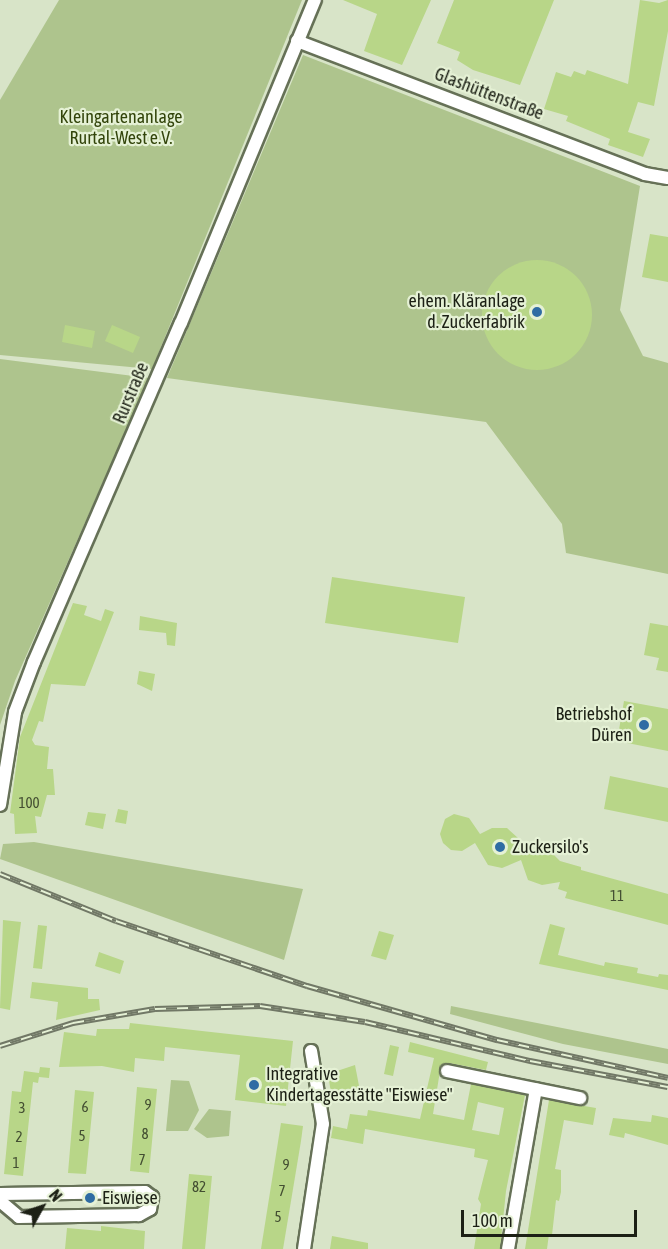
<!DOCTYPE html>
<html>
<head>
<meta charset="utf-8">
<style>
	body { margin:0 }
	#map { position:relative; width:668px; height:1249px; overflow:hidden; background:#d8e4c8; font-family:"Asap Condensed",sans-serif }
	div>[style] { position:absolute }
	.green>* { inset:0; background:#aec48d }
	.building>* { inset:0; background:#b8d688 }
	.round { border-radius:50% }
	.roads { filter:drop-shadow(2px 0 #667157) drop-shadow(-2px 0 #667157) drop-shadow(0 2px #667157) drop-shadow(0 -2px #667157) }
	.street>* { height:12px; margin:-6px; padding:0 6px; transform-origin:6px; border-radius:6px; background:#fff }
	.rail>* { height:6px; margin-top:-3px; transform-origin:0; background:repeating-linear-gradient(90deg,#e5f1d5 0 11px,#717866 0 22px); box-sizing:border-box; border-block:2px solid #717866 }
	.dots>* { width:16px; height:16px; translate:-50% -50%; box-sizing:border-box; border:3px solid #e5f1d5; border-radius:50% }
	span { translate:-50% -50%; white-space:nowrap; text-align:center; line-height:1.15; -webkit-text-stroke:4.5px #e5f1d5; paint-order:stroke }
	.number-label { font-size:15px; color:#434e32 }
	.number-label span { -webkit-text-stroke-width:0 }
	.street-label { font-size:18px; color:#1c2015 }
	.park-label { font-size:18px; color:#32440a }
	.poi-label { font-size:18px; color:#1c2015 }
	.right { translate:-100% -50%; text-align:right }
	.left { translate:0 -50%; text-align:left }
	.north { position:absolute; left:12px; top:1177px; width:60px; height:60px; -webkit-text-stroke:4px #e5f1d5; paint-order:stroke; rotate:50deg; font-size:16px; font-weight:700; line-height:24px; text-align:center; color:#1c2015 }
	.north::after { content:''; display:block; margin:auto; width:21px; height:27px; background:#1c2015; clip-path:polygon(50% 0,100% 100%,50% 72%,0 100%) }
	.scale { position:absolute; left:461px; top:1210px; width:176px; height:27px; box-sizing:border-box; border:3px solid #1c2015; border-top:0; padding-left:8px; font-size:18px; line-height:21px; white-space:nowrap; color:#1c2015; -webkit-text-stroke:4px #e5f1d5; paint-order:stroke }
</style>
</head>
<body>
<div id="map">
	<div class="green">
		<div style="clip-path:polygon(59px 0,302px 0,152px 369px,0 355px,0 100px)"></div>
		<div style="clip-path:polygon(303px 55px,640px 186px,620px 310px,643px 356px,668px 363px,668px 574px,566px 553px,562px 524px,486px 422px,167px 378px)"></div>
		<div style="clip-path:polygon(0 359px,149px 378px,15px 681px,0 725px)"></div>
		<div style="clip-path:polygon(34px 842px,303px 889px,284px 960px,0 859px,3px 844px)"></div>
		<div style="clip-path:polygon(451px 1006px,668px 1049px,668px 1064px,563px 1044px,450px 1014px)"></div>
		<div style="clip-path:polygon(171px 1080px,189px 1081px,199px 1110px,188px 1131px,166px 1131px)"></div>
		<div style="clip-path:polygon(209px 1109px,231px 1111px,229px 1136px,207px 1138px,194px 1129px)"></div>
	</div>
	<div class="building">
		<div style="clip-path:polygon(343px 0,431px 0,402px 65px,364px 51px,377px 14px)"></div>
		<div style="clip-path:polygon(454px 0,554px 0,520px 85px,473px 70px,457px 60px,460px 52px,437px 43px)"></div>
		<div style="clip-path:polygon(640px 0,659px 3px,668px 0,668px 31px,654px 106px,638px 102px,628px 132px,650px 139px,643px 157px,608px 145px,610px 139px,566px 121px,568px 116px,544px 109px,556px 72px,571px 77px,574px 71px,585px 75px,587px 70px,628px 84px)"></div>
		<div style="clip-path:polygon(650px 234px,668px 237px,668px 282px,642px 277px)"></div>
		<div class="round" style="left:482px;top:260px;width:110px;height:110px"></div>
		<div style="clip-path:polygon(65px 325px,95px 331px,92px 348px,62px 342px)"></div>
		<div style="clip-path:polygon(112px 325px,140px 337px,133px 353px,105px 341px)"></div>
		<div style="clip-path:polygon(332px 577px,465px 597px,458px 643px,325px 623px)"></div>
		<div style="clip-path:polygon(73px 603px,87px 606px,84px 615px,101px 621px,105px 609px,114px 612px,85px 686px,51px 684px,43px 722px,39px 721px,32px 740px,35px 745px,49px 747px,47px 769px,53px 769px,55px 795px,47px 795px,41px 817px,35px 816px,37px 833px,15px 834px,14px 814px,10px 813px,20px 737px)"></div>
		<div style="clip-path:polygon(140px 616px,177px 623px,175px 646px,167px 645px,166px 633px,139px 630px)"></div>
		<div style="clip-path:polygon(650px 623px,668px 626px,668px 672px,656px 670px,659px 658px,644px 655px)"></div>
		<div style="clip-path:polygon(139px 671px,155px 674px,152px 691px,137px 684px)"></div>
		<div style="clip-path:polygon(624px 701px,668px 709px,668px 751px,617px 741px)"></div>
		<div style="clip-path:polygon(610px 776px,668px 788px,668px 822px,604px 809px)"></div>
		<div style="clip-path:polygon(118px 809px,128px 811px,126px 824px,115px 822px)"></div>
		<div style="clip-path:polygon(88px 812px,106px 814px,103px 829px,85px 825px)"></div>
		<div style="clip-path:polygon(454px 814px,469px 818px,480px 834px,492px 828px,507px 828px,518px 838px,524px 852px,545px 846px,560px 861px,581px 867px,581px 870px,668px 894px,668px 925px,565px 898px,567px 892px,558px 889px,560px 882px,542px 885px,528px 880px,521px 860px,502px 868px,488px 865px,475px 843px,462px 851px,451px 850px,443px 843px,440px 834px,445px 819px)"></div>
		<div style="clip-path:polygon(3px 920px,21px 922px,10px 1010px,0 1008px)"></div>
		<div style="clip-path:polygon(550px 924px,565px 928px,558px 955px,604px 966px,605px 962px,638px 968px,637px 973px,658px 977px,659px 974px,668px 975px,668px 990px,539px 964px)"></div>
		<div style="clip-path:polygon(38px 925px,47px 926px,42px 969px,33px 968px)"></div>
		<div style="clip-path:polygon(379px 931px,394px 935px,386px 960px,371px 956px)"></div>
		<div style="clip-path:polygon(99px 952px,124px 961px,120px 974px,95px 966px)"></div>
		<div style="clip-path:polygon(32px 982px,88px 988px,88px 999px,99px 999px,100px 1010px,56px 1020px,58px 1002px,30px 998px)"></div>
		<div style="clip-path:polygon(130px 1023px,293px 1041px,286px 1106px,235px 1100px,240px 1055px,165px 1047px,164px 1061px,135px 1058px,134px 1072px,102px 1066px,59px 1067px,64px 1032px,96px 1036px,97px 1029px,129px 1029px)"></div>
		<div style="clip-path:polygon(evenodd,410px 1042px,488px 1062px,486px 1070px,449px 1063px,441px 1065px,433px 1114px,464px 1120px,471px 1084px,525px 1095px,506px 1191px,500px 1249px,474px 1249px,481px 1204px,478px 1199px,488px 1160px,474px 1157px,475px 1149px,365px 1129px,363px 1144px,331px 1138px,333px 1126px,347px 1129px,350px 1114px,367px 1116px,368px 1110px,420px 1119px,434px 1058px,408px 1052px,410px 1042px,478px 1102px,504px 1108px,499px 1135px,472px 1130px,478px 1102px)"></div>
		<div style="clip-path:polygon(390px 1045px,399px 1047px,393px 1076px,384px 1074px)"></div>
		<div style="clip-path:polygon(355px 1065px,360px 1091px,331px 1093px,328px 1074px)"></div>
		<div style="clip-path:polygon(40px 1067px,50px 1068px,49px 1078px,39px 1077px,38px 1083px,33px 1082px,23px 1176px,4px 1174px,12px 1091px,21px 1092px,24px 1071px,39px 1073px)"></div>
		<div style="clip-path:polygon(137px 1087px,157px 1089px,149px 1173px,130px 1171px)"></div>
		<div style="clip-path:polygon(75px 1090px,94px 1092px,86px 1174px,68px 1173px)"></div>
		<div style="clip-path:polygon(549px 1100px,596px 1108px,593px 1125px,564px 1120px,555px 1169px,561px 1170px,561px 1192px,559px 1201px,556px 1200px,552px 1235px,549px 1234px,547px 1249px,525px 1249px)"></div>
		<div style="clip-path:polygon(652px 1115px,668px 1118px,668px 1145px,625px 1133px,624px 1138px,609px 1135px,613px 1118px,651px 1122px)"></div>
		<div style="clip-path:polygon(281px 1123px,303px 1126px,301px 1141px,283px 1249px,261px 1249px)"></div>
		<div style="clip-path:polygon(189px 1174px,212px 1176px,205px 1249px,182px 1249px)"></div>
		<div style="clip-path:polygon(101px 1226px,145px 1231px,144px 1249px,65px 1249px,67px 1228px,101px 1231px)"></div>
		<div style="clip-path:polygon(332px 1236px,368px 1243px,368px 1249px,330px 1249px)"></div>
	</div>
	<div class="roads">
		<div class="street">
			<div style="left:297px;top:41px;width:373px;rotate:20.9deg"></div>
			<div style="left:645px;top:174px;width:23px;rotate:10deg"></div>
			<div style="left:0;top:805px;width:94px;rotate:-80.8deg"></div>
			<div style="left:15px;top:712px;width:53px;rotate:-69.2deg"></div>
			<div style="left:34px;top:662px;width:369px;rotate:-66.6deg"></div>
			<div style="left:181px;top:323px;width:350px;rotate:-67.5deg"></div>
			<div style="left:447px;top:1071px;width:136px;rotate:11.5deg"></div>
			<div style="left:0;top:1194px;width:145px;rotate:-0.8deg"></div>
			<div style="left:145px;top:1192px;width:9px;rotate:36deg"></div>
			<div style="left:152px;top:1197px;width:12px;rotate:99deg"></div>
			<div style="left:150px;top:1209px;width:13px;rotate:151deg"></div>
			<div style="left:139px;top:1215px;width:120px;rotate:179deg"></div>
			<div style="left:19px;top:1217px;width:25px;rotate:-140deg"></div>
			<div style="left:304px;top:1249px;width:126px;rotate:-81.4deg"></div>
			<div style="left:323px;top:1124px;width:74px;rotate:-99.3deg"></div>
			<div style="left:508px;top:1249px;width:162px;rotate:-80.1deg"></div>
		</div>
	</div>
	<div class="rail">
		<div style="left:0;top:874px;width:125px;rotate:22.1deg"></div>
		<div style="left:116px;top:921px;width:202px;rotate:18.8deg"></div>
		<div style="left:307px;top:986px;width:198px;rotate:15.9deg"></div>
		<div style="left:497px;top:1040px;width:175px;rotate:12.5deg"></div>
		<div style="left:0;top:1046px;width:77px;rotate:-17.5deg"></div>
		<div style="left:73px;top:1023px;width:83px;rotate:-9.7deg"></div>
		<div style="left:155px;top:1009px;width:105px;rotate:-1.6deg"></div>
		<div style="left:260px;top:1006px;width:106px;rotate:8.7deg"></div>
		<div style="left:365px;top:1022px;width:170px;rotate:13.3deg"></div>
		<div style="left:530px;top:1061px;width:140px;rotate:10.7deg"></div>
	</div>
	<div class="dots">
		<div style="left:537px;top:312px;background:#2f6ca3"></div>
		<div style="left:644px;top:725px;background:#2f6ca3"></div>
		<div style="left:500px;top:847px;background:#2f6ca3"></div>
		<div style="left:254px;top:1085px;background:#2f6ca3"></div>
		<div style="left:90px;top:1198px;background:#2f6ca3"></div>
	</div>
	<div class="number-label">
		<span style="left:29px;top:803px">100</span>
		<span style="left:617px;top:896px">11</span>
		<span style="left:148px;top:1105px">9</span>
		<span style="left:85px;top:1107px">6</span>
		<span style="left:22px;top:1108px">3</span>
		<span style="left:145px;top:1134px">8</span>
		<span style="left:82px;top:1136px">5</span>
		<span style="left:19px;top:1137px">2</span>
		<span style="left:142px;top:1160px">7</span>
		<span style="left:16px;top:1163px">1</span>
		<span style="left:286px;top:1165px">9</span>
		<span style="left:199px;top:1187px">82</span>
		<span style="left:282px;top:1191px">7</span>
		<span style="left:278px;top:1217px">5</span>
	</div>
	<div class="street-label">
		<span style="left:489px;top:94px;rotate:21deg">Glashüttenstraße</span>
		<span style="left:131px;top:393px;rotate:-67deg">Rurstraße</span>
	</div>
	<div class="park-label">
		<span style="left:121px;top:128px">Kleingartenanlage<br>Rurtal-West e.V.</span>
	</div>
	<div class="poi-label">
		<span class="right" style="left:525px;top:312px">ehem. Kläranlage<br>d. Zuckerfabrik</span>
		<span class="right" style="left:632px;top:725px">Betriebshof<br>Düren</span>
		<span class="left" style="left:512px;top:847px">Zuckersilo's</span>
		<span class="left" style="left:266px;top:1085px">Integrative<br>Kindertagesstätte "Eiswiese"</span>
		<span class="left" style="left:102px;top:1198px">Eiswiese</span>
	</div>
	<div class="north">N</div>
	<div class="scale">100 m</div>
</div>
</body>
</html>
